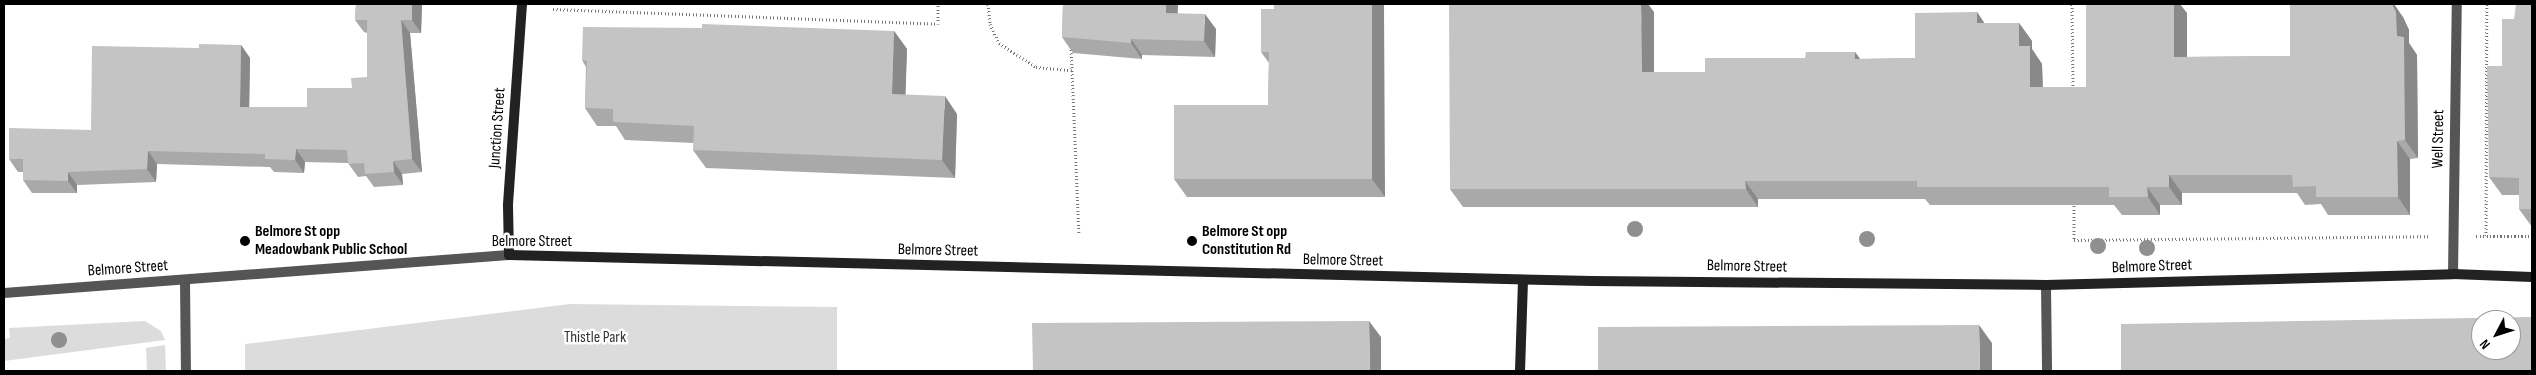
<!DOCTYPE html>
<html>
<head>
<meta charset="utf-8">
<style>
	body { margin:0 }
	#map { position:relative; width:2536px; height:375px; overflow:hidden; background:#fff; font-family:"Sofia Sans Condensed",sans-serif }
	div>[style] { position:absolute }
	.green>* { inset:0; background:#dcdcdc }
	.path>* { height:3px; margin-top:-1.5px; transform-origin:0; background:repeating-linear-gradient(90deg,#777 0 1px,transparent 0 3.5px) }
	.minor>* { height:10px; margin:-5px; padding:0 5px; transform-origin:5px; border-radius:5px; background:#555 }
	.tertiary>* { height:10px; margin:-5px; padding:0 5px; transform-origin:5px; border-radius:5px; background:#555 }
	.secondary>* { height:10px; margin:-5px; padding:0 5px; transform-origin:5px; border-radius:5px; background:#222 }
	.trees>* { width:16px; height:16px; margin:-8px; border-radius:50%; background:#8f8f8f }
	.wall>* { inset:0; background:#a9a9a9 }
	.shaded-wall>* { inset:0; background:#898989 }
	.building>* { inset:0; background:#c4c4c4 }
	.dots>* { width:14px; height:14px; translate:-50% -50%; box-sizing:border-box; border:2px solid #fff; border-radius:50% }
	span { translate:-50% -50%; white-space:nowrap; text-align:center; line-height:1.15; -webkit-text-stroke:5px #fff; paint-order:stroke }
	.street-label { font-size:16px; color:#000 }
	.poi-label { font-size:16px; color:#000; font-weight:700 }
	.left { translate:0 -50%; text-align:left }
	.park-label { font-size:16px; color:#333 }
	.frame { position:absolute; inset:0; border:5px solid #000; pointer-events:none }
	.north { position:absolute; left:2471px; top:310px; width:50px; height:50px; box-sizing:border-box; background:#fff; border:1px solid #999; border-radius:50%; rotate:230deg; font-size:14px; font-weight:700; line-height:20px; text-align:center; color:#000 }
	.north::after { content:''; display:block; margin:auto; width:18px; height:22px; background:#000; clip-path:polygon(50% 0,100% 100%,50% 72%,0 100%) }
</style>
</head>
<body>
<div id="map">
	<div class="green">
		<div style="clip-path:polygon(570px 304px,837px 307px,837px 371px,245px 371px,245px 344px)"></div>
		<div style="clip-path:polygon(145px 321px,161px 331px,165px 340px,4px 361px,4px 339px,10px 338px,9px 328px)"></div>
		<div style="clip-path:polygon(165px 345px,166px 371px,147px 371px,146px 348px)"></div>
	</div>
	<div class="path">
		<div style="left:988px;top:4px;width:20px;rotate:84deg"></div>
		<div style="left:990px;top:24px;width:21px;rotate:65deg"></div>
		<div style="left:999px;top:43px;width:44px;rotate:33deg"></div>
		<div style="left:1036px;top:67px;width:36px;rotate:5deg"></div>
		<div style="left:2072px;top:4px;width:87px;rotate:89.3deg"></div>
		<div style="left:553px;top:9px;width:385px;rotate:2.2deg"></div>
		<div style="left:938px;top:24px;width:20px;rotate:-90deg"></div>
		<div style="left:1071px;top:46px;width:187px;rotate:87.6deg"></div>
		<div style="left:2074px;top:202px;width:38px;rotate:90deg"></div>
		<div style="left:2074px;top:240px;width:356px;rotate:-0.6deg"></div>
		<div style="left:2476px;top:236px;width:56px"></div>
		<div style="left:2486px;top:236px;width:232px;rotate:-89.8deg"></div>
	</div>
	<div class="minor">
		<div style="left:2453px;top:274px;width:270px;rotate:-89.2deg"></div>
		<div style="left:185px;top:281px;width:90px;rotate:89.4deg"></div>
		<div style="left:2046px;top:285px;width:86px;rotate:89.3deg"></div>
	</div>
	<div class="tertiary">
		<div style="left:4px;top:293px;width:506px;rotate:-4.3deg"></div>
	</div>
	<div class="secondary">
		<div style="left:522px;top:4px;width:202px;rotate:94deg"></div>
		<div style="left:508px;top:206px;width:49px;rotate:88.8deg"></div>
		<div style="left:509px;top:255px;width:1083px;rotate:1.38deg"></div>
		<div style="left:1592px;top:281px;width:454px;rotate:0.5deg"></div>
		<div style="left:2046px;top:285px;width:407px;rotate:-1.5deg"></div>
		<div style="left:2453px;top:274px;width:79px;rotate:2.2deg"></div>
		<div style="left:1520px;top:371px;width:91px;rotate:-88.1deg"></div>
	</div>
	<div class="trees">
		<div style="left:1635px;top:229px"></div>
		<div style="left:1867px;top:239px"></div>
		<div style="left:2098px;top:246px"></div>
		<div style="left:2147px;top:248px"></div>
		<div style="left:59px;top:340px"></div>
	</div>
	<div class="wall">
		<div style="clip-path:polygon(356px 4px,422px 4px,421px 33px,410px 33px,422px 172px,402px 174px,403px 185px,374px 187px,366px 176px,358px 177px,348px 163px,305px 162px,304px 173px,274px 172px,270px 167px,157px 164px,156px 182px,77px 185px,77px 193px,32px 193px,23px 180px,23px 172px,18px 172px,9px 159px,91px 130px,199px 48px,241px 45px,250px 58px,249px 107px,307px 107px,352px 88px,367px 77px,367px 33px,364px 32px,355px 20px)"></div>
		<div style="clip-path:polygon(1063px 4px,1178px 4px,1177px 13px,1216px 29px,1215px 57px,1142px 55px,1142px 59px,1073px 53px,1062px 37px)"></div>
		<div style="clip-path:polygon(2532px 4px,2532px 227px,2519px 209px,2519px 195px,2502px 195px,2489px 177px,2514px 19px)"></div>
		<div style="clip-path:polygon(1274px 9px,1385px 197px,1187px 197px,1174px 179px,1268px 105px,1269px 63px,1261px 52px)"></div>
		<div style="clip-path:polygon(1654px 12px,1654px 72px,1705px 72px,1855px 52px,1860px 59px,1915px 58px,1977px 12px,1984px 23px,2019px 23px,2032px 41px,2032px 49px,2042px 64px,2043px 87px,2086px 87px,2187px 13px,2187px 57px,2290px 56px,2403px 17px,2409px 30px,2409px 43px,2417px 55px,2418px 158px,2410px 159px,2410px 215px,2328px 215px,2321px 204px,2305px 205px,2297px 193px,2182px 193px,2182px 205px,2160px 205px,2160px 215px,2122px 215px,2114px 205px,1930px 205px,1925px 199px,1758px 199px,1758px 207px,1463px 207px,1450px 189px)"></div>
		<div style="clip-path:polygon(894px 31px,907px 49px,905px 95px,957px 114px,955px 178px,706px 168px,693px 150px,694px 143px,625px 140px,616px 126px,597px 126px,585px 108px,586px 67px,582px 60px)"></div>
	</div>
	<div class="shaded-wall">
		<div style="clip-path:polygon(412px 4px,422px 4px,421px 33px,412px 20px)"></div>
		<div style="clip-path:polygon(1166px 4px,1178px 4px,1177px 28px,1166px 13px)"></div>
		<div style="clip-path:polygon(1372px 4px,1384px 4px,1385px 197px,1372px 179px)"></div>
		<div style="clip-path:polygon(1641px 4px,1648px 4px,1654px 12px,1654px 90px,1642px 72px)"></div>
		<div style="clip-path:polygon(2174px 4px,2180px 4px,2187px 13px,2187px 75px,2174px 57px)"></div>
		<div style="clip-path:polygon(2392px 4px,2394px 4px,2403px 17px,2409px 30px,2409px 43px,2417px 55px,2418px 158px,2405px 140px,2397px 36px)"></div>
		<div style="clip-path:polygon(1977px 12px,1989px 30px,1977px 23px)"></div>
		<div style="clip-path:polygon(1205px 14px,1216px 29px,1215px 57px,1204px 41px)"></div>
		<div style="clip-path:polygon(401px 20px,410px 33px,422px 172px,412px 159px)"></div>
		<div style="clip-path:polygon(2019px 23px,2032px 41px,2032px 49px,2042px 64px,2043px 105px,2030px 87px,2019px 46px)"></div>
		<div style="clip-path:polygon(894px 31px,907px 49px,905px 112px,892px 94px)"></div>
		<div style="clip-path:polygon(1131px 39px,1142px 55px,1142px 59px,1131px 43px)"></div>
		<div style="clip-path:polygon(241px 45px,250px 58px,249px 120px,240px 107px)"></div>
		<div style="clip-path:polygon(1855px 52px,1868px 70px,1855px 59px)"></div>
		<div style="clip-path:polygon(945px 96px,957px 114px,955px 178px,942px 160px)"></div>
		<div style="clip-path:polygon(2397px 141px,2410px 159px,2410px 215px,2398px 197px)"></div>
		<div style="clip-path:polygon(296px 149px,305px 162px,304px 173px,295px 160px)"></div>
		<div style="clip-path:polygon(148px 151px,157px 164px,156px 182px,147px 169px)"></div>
		<div style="clip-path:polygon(393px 161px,402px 174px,403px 185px,394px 172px)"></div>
		<div style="clip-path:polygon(68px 172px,77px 185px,77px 193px,68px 181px)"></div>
		<div style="clip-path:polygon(2169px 175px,2182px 193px,2182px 205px,2169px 187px)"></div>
		<div style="clip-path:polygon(1745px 181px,1758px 199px,1758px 207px,1746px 189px)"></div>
		<div style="clip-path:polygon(2147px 187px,2160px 205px,2160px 215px,2148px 197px)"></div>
		<div style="clip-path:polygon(1369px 321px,1381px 337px,1381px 371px,1370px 371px)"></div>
		<div style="clip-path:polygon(1979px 325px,1992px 343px,1992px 371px,1980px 371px)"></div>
	</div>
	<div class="building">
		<div style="clip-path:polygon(356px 4px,412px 4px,412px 20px,401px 20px,412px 159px,393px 161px,394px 172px,365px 174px,364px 163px,348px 164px,347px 150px,296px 149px,295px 160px,265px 159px,265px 154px,148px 151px,147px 169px,68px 172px,68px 181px,23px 180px,23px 159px,9px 159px,9px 128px,91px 130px,92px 46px,199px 48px,199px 44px,241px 45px,240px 107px,307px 107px,307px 88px,352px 88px,351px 78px,367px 77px,367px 20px,355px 20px)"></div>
		<div style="clip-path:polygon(1063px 4px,1166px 4px,1166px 13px,1205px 14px,1204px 41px,1131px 39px,1131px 43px,1062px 37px)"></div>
		<div style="clip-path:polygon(1274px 4px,1372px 4px,1372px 179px,1174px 179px,1174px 105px,1268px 105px,1269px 52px,1261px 52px,1261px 9px,1274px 9px)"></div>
		<div style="clip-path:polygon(1449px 4px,1641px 4px,1642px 72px,1705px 72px,1705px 58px,1805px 58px,1806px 52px,1855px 52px,1855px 59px,1915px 58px,1915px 13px,1977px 12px,1977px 23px,2019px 23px,2019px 46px,2030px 46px,2030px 87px,2086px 87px,2086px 4px,2174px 4px,2174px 57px,2290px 56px,2290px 4px,2392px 4px,2396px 12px,2397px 36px,2404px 37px,2405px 140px,2397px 141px,2398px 197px,2316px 197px,2316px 186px,2293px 187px,2292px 175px,2169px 175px,2169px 187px,2147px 187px,2148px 197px,2109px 197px,2109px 187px,1917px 187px,1917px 181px,1745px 181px,1746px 189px,1450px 189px)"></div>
		<div style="clip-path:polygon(2516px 4px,2532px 4px,2532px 209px,2519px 209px,2519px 178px,2489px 177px,2487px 66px,2502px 66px,2502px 19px,2514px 19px)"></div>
		<div style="clip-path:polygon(702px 24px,894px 31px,892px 94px,945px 96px,942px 160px,693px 150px,694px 126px,613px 122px,613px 109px,585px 108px,587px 61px,582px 60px,583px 27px,702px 28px)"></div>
		<div style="clip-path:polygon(evenodd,2532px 317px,2532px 371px,2121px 371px,2121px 324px,2532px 317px,2481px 320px,2511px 320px,2511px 350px,2481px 350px,2481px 320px)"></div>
		<div style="clip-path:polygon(1369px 321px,1370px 371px,1033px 371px,1032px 323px)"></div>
		<div style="clip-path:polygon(1979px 325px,1980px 371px,1598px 371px,1598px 327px)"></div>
	</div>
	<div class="dots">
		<div style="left:245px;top:241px;background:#000"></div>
		<div style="left:1192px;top:241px;background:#000"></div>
	</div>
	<div class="street-label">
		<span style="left:498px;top:128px;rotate:-86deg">Junction Street</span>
		<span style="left:2439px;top:139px;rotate:-89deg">Well Street</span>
		<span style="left:532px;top:242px">Belmore Street</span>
		<span style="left:938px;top:251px;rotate:1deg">Belmore Street</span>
		<span style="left:1343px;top:261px;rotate:1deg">Belmore Street</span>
		<span style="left:1747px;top:267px;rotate:1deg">Belmore Street</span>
		<span style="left:2152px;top:267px;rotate:-2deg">Belmore Street</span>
		<span style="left:128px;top:269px;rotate:-4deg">Belmore Street</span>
	</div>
	<div class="poi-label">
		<span class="left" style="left:255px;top:241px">Belmore St opp<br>Meadowbank Public School</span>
		<span class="left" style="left:1202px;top:241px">Belmore St opp<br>Constitution Rd</span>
	</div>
	<div class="park-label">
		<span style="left:595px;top:338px">Thistle Park</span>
	</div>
	<div class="frame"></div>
	<div class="north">N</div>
</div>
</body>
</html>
